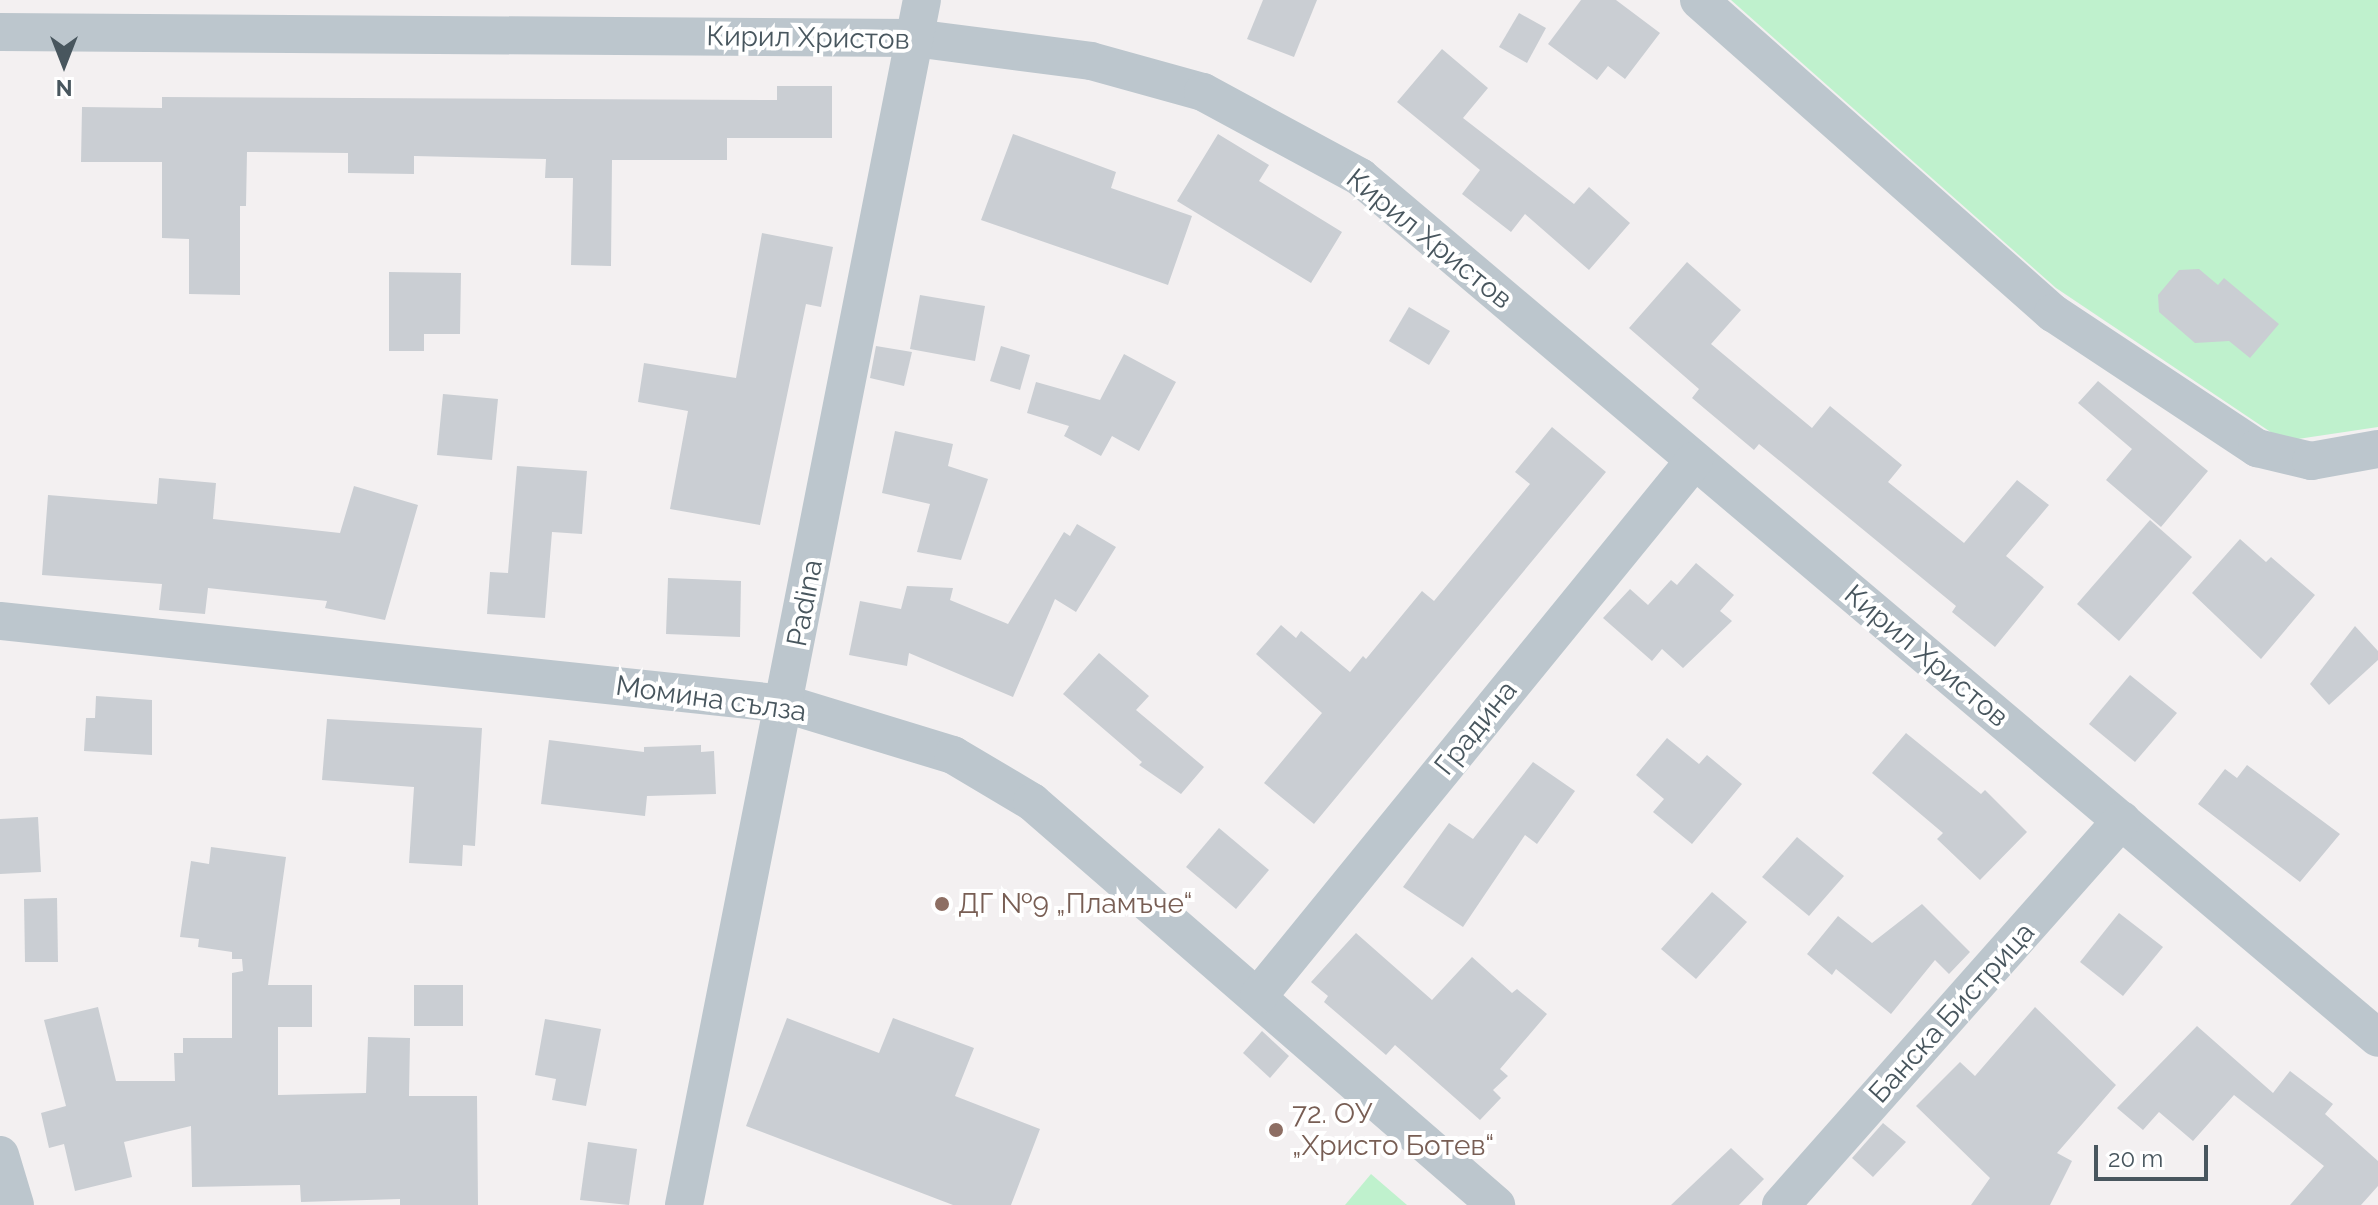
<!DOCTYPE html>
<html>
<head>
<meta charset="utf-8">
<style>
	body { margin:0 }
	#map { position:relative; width:2378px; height:1205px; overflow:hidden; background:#f3f0f1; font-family:Raleway,sans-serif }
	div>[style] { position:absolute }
	.green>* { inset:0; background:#bff1cd }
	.building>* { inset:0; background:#caced3 }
	.street>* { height:38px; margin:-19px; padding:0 19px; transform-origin:19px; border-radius:19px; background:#bcc6cd }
	.dots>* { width:22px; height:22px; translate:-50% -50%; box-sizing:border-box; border:4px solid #fff; border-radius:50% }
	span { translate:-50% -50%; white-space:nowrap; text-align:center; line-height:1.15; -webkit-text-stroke:8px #fff; paint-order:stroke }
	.street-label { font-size:28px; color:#48565e }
	.education-label { font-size:28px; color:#785e54 }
	.left { translate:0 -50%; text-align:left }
	.north { position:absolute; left:24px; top:24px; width:80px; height:80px; -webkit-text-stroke:6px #fff; paint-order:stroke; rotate:180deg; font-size:22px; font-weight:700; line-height:32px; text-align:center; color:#48565e }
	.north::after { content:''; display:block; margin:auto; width:28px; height:36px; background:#48565e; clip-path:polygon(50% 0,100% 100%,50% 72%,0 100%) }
	.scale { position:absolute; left:2094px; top:1145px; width:114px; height:36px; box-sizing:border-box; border:4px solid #48565e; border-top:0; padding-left:10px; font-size:24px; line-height:28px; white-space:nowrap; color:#48565e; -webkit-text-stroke:6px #fff; paint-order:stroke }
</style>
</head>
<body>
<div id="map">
	<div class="green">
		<div style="clip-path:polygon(1731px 0,2378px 0,2378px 427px,2284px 441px,2056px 288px)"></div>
		<div style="clip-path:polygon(1371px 1174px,1407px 1205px,1345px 1205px)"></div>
	</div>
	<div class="building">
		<div style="clip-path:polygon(1263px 0,1317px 0,1294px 57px,1247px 39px)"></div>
		<div style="clip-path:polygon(1581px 0,1616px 0,1660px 33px,1625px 79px,1608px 66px,1597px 80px,1548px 44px)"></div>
		<div style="clip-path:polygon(1519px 13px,1546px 28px,1527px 63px,1499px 47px)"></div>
		<div style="clip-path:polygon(1442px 49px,1488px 88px,1463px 118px,1574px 204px,1589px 187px,1630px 223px,1589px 270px,1525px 214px,1511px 232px,1462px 194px,1480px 170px,1397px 102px)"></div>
		<div style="clip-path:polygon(777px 86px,832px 86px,832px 138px,727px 138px,727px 160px,612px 160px,611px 266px,571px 265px,573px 178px,545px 178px,546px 159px,414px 156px,414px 174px,348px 173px,348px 153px,247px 152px,246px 206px,240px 206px,240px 295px,189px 294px,189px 239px,162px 238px,162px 162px,81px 162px,82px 107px,162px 108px,162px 97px,777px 100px)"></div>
		<div style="clip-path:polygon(1013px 134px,1116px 172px,1111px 188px,1192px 216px,1168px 285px,981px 220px)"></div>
		<div style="clip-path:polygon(1218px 134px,1269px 165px,1259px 181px,1342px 232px,1311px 283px,1177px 201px)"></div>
		<div style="clip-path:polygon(762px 233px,833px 247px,821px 307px,806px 304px,760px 525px,670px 509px,688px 411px,638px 402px,644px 363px,736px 378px)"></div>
		<div style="clip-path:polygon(1687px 262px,1741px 310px,1711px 344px,1812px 428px,1830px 406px,1902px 465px,1888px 482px,1964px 543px,2017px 480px,2049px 505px,2006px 556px,2044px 587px,1995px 647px,1952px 612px,1956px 606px,1759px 444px,1754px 450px,1692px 398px,1699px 389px,1629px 328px)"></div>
		<div style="clip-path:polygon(2199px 269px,2218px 285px,2224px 278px,2279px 324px,2250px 358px,2229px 341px,2195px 343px,2159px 312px,2158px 295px,2179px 270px)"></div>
		<div style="clip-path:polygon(389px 272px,461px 273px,460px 334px,424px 334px,424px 351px,389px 351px)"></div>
		<div style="clip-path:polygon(920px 295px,985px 306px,975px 361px,910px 349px)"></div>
		<div style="clip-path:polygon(1409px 307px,1450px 331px,1429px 365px,1389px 341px)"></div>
		<div style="clip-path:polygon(876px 346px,912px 352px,904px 386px,870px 378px)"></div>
		<div style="clip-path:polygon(1001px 346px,1030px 355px,1020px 390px,990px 381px)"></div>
		<div style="clip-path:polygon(1124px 354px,1176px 382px,1139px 451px,1112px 436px,1101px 456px,1064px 436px,1069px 426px,1027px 413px,1036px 382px,1100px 400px)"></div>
		<div style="clip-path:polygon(2098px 381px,2208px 471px,2161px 527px,2106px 480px,2132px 449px,2078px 403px)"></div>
		<div style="clip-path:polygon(443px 394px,498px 399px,492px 460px,437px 455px)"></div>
		<div style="clip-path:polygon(1552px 427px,1606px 472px,1314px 824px,1264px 783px,1322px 713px,1256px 654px,1281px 625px,1296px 638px,1301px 631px,1350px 672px,1363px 656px,1366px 659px,1422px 591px,1434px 601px,1530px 484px,1515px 472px)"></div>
		<div style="clip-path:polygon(895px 431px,953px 444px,948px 466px,988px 479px,961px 560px,917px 552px,930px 504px,882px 493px)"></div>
		<div style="clip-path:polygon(517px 466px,587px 471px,582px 534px,552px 532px,545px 618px,487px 614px,490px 572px,508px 573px)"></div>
		<div style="clip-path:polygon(159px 478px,216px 483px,213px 519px,340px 533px,354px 486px,418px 505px,385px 620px,325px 608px,327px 601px,208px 588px,205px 614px,159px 610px,162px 584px,42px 575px,48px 495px,157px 504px)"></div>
		<div style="clip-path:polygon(2150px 520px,2192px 557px,2119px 641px,2077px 604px)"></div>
		<div style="clip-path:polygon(1077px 524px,1116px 547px,1076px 612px,1055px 599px,1013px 697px,909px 653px,907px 666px,849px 655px,860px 601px,901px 609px,907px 586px,953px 588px,950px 600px,1008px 624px,1064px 532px,1070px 536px)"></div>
		<div style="clip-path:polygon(2240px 539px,2266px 562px,2271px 557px,2315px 595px,2261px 659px,2192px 593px)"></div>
		<div style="clip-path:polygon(1696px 563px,1734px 595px,1720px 611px,1732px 621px,1683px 668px,1662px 649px,1652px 661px,1603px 618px,1630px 589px,1648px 605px,1671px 580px,1677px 585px)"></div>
		<div style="clip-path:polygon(668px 578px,741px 581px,740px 637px,666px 634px)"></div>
		<div style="clip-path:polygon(2355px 626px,2378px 651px,2378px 660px,2329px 705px,2310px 684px)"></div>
		<div style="clip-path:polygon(1099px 653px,1149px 696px,1136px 710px,1204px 767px,1181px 794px,1139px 765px,1142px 762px,1063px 694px)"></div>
		<div style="clip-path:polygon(2130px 675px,2177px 713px,2135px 762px,2089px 724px)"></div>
		<div style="clip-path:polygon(96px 696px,152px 700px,152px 755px,84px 751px,86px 718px,95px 718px)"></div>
		<div style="clip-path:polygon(327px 719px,482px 728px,475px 846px,463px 845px,462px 866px,409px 863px,414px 787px,322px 780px)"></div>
		<div style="clip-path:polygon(1906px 733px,1981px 794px,1985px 790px,2027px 832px,1980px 880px,1937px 839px,1943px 833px,1872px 773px)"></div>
		<div style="clip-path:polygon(1667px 738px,1699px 764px,1707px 755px,1742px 784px,1692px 844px,1653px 812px,1664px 799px,1636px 775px)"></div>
		<div style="clip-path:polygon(549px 740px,644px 752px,644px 747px,701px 745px,701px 752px,714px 751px,716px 794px,647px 796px,645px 816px,541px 804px)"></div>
		<div style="clip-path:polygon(1533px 762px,1575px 791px,1537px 844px,1525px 835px,1463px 927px,1403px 887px,1449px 823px,1473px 839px)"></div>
		<div style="clip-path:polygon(2247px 765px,2340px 834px,2300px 882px,2198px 804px,2225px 769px,2237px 778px)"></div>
		<div style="clip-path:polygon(38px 817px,41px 872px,0 874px,0 819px)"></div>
		<div style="clip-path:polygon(1219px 828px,1269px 870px,1236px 909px,1186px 867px)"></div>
		<div style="clip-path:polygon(1797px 837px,1844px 876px,1809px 916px,1762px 877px)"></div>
		<div style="clip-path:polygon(211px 847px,286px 857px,268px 985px,312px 985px,312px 1027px,278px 1027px,278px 1095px,366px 1093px,368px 1037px,410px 1038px,409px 1096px,477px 1096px,478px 1205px,400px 1205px,400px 1199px,301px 1202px,300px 1185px,192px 1187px,191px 1126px,124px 1142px,132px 1177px,75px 1191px,64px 1144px,49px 1148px,41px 1113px,66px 1106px,44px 1020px,98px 1007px,116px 1081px,175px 1081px,174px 1053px,183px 1053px,183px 1038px,232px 1038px,232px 973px,243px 971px,242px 959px,232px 959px,232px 952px,198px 947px,199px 939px,180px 937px,191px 861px,209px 864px)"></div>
		<div style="clip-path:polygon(1712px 892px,1747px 922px,1696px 979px,1661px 949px)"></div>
		<div style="clip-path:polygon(57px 898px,58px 962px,25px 962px,24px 899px)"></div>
		<div style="clip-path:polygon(1922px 904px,1970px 952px,1949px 974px,1935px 960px,1891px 1014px,1836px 969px,1832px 975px,1807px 954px,1838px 916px,1872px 943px)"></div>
		<div style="clip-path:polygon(2119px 913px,2163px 947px,2123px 996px,2080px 962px)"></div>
		<div style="clip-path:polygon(1356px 933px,1432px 1000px,1472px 957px,1512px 993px,1517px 989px,1547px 1014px,1500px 1069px,1508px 1076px,1493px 1090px,1501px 1098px,1480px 1120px,1395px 1045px,1386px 1055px,1324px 1002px,1328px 996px,1311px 982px)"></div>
		<div style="clip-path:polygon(414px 985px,463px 985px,463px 1026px,414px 1026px)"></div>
		<div style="clip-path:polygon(2035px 1007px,2116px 1085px,2057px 1153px,2072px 1161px,2050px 1205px,1971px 1205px,1990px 1178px,1916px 1106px,1960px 1062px,1975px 1076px)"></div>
		<div style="clip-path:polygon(787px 1018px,879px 1053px,893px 1018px,974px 1048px,955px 1096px,1040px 1129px,1011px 1205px,953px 1205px,746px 1126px)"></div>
		<div style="clip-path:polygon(545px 1019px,601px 1029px,586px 1106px,552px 1100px,556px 1079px,535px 1075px)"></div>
		<div style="clip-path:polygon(2197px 1026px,2273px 1093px,2290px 1071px,2333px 1104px,2325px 1114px,2378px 1161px,2378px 1186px,2361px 1205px,2290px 1205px,2324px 1166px,2234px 1095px,2193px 1141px,2159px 1112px,2143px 1130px,2117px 1108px)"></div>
		<div style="clip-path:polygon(1262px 1031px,1289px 1056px,1270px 1078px,1243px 1053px)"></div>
		<div style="clip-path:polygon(1883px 1123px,1906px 1142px,1873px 1177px,1852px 1158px)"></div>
		<div style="clip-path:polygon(588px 1142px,637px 1149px,629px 1205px,580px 1200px)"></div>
		<div style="clip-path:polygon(1731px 1148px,1764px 1179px,1739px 1205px,1671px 1205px)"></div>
	</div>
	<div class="street">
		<div style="left:1699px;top:0;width:473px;rotate:41.5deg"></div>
		<div style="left:2053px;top:313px;width:245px;rotate:33.5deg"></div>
		<div style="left:2257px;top:448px;width:56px;rotate:13.5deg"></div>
		<div style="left:2311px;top:461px;width:68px;rotate:-10.2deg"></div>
		<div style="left:0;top:32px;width:914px;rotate:0.38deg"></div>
		<div style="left:914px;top:38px;width:178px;rotate:7.4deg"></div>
		<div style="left:1091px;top:61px;width:116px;rotate:15.5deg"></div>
		<div style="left:1203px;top:92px;width:179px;rotate:28.4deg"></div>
		<div style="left:1360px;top:177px;width:1333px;rotate:40.22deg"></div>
		<div style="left:0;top:621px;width:790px;rotate:6.03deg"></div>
		<div style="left:786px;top:704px;width:175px;rotate:17deg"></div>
		<div style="left:953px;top:755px;width:92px;rotate:30.7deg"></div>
		<div style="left:1032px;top:802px;width:615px;rotate:40.98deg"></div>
		<div style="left:1259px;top:995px;width:689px;rotate:-50.83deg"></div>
		<div style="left:0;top:1155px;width:52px;rotate:73.3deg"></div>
		<div style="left:684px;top:1205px;width:1228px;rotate:-78.83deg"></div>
		<div style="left:1781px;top:1205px;width:514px;rotate:-48.47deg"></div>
	</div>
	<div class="dots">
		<div style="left:942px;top:904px;background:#8d6e63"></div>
		<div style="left:1276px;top:1130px;background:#8d6e63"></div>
	</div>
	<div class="street-label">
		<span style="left:808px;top:38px;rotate:1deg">Кирил Христов</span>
		<span style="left:1429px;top:239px;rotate:39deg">Кирил Христов</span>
		<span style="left:805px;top:603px;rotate:-79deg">Padina</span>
		<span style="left:1926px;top:656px;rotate:40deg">Кирил Христов</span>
		<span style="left:711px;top:699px;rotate:8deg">Момина сълза</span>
		<span style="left:1476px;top:728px;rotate:-51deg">Градина</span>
		<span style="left:1952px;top:1013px;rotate:-48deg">Банска Бистрица</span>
	</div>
	<div class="education-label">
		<span class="left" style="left:958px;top:904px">ДГ №9 „Пламъче“</span>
		<span class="left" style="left:1292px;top:1130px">72. ОУ<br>„Христо Ботев“</span>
	</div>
	<div class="north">N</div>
	<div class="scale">20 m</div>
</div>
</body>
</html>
